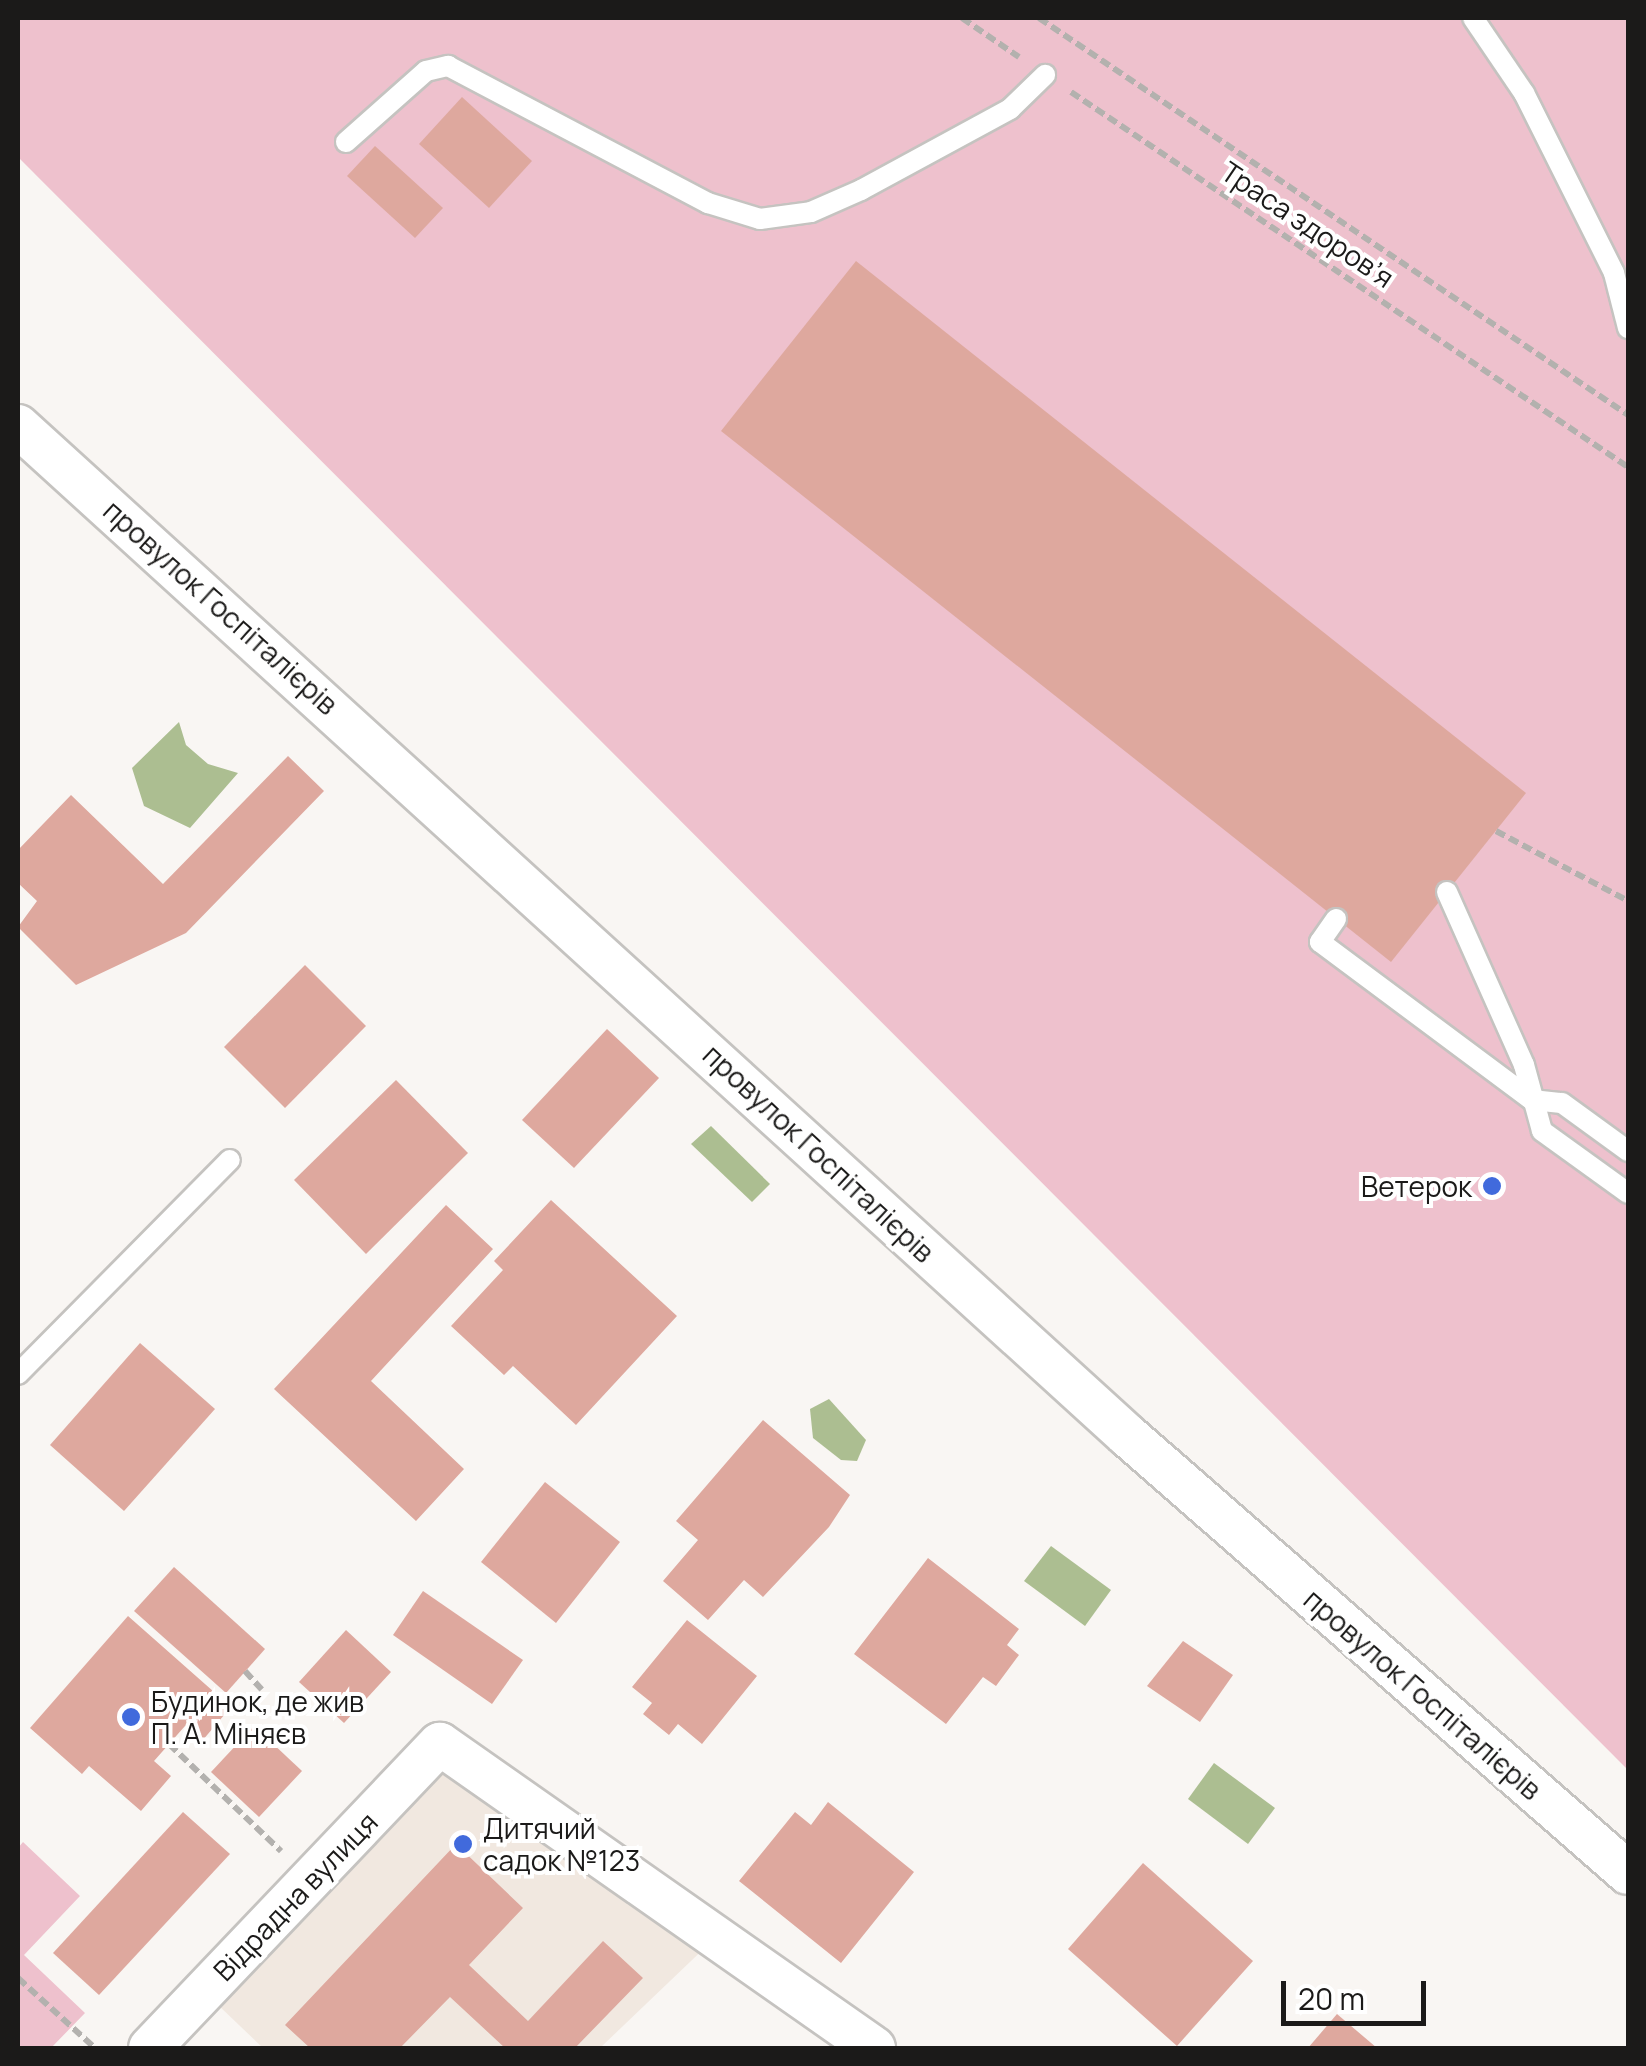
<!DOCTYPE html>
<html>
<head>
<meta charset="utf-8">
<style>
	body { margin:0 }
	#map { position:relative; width:1646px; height:2066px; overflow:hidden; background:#f9f6f3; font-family:Manrope,sans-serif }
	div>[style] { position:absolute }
	.built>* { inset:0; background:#f1e8e0 }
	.green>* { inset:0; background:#eec1cd }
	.water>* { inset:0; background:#acbe91 }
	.building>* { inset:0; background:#dea89e }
	.path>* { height:6px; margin-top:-3px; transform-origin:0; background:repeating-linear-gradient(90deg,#b3b1ae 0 10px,transparent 0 15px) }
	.roads { filter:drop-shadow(2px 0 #c5c3c0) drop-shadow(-2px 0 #c5c3c0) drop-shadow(0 2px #c5c3c0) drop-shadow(0 -2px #c5c3c0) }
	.lane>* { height:20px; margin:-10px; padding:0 10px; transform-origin:10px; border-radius:10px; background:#fff }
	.street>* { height:42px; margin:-21px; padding:0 21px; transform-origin:21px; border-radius:21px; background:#fff }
	.dots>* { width:28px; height:28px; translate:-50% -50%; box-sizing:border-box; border:5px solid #fff; border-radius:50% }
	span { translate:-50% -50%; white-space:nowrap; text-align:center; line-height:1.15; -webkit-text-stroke:8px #fff; paint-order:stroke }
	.street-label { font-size:28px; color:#1b1a19 }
	.poi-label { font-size:28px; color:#1b1a19 }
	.right { translate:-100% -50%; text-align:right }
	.left { translate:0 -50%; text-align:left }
	.frame { position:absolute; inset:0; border:20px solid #1b1a19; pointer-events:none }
	.scale { position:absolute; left:1281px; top:1981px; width:145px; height:45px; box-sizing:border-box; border:5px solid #1b1a19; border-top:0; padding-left:12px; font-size:30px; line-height:35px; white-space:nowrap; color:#1b1a19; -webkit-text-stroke:8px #fff; paint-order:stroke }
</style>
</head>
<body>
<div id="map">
	<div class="built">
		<div style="clip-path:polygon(440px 1749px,714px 1939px,600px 2048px,263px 2048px,217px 2004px)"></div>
	</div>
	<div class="green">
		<div style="clip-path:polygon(18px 18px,1628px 18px,1628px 1770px,18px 157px)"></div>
		<div style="clip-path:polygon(23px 1842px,80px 1896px,24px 1955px,85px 2013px,51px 2048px,18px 2048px,18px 1848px)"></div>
	</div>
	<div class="water">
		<div style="clip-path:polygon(179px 722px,186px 745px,208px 764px,238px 773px,190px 828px,144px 806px,132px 768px)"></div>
		<div style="clip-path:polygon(711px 1126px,770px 1184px,752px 1202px,691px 1144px)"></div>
		<div style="clip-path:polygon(829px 1399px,866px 1440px,857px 1461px,841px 1460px,813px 1438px,810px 1409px)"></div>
		<div style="clip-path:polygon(1051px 1546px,1111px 1590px,1085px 1626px,1024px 1581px)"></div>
		<div style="clip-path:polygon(1214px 1763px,1275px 1808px,1248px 1844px,1188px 1799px)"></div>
	</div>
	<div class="building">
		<div style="clip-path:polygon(462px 97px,532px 161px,489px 208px,419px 144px)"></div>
		<div style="clip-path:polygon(375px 146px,443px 208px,415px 238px,347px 176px)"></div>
		<div style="clip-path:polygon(856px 261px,1526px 793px,1391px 962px,721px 431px)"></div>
		<div style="clip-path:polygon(288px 756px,324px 791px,186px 933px,76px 985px,18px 927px,37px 901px,18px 883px,18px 850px,71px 795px,163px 884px)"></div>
		<div style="clip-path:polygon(305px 965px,366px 1026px,285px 1108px,224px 1047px)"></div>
		<div style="clip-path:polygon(607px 1029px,659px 1078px,574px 1168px,522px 1120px)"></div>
		<div style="clip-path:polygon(396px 1080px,468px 1153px,366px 1254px,294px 1180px)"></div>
		<div style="clip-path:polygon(551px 1200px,677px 1316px,576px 1425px,513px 1366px,504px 1375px,451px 1326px,503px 1270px,494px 1261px)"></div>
		<div style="clip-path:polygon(446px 1205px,493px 1249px,371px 1381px,464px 1469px,416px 1521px,274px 1389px)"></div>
		<div style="clip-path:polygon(140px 1343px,215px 1409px,124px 1511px,50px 1445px)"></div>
		<div style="clip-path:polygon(763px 1420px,850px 1495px,829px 1527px,763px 1597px,744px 1580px,708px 1620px,663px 1581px,698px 1540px,676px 1521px)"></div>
		<div style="clip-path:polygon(545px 1482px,620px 1542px,556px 1623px,481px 1562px)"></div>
		<div style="clip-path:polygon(928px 1558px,1019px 1629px,1007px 1645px,1019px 1655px,996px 1686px,983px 1677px,946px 1724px,854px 1654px)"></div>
		<div style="clip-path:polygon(174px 1567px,265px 1649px,226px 1693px,134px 1611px)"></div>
		<div style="clip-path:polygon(423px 1591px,523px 1660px,492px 1704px,393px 1635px)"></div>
		<div style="clip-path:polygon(128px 1616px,231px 1707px,202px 1741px,185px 1726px,154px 1761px,171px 1776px,141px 1811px,89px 1766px,82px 1774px,30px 1728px)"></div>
		<div style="clip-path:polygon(687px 1620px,757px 1676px,702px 1744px,678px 1724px,669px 1735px,643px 1714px,652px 1703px,632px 1687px)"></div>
		<div style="clip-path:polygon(346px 1630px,391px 1672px,344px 1723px,299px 1682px)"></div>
		<div style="clip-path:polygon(1183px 1641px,1233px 1675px,1200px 1722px,1147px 1686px)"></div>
		<div style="clip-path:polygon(254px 1726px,302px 1771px,259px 1817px,211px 1772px)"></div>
		<div style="clip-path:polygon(828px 1802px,914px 1872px,841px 1963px,739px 1881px,795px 1812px,811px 1825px)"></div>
		<div style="clip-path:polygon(183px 1812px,230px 1854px,99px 1995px,53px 1953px)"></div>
		<div style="clip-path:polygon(456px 1844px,523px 1908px,469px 1965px,528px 2021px,603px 1941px,643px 1978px,575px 2048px,505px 2048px,450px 1997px,400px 2048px,310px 2048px,285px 2025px)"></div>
		<div style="clip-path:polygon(1143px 1863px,1253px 1961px,1177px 2046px,1068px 1949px)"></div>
		<div style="clip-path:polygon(1337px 2014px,1377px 2048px,1308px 2048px)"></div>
	</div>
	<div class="path">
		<div style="left:962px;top:18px;width:69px;rotate:34.4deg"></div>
		<div style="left:1039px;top:18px;width:710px;rotate:33.98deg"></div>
		<div style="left:1071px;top:92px;width:671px;rotate:33.95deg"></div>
		<div style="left:1496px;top:831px;width:149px;rotate:27.9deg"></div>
		<div style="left:245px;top:1671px;width:25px;rotate:48deg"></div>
		<div style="left:169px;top:1744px;width:155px;rotate:43.7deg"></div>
		<div style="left:18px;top:1978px;width:104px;rotate:42.3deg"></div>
	</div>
	<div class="roads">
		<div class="lane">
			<div style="left:1473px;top:18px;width:91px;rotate:55.8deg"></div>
			<div style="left:1524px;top:93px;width:201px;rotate:63.4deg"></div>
			<div style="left:1614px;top:273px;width:57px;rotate:75.7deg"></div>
			<div style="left:346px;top:142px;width:107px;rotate:-41.6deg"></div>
			<div style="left:426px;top:71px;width:23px;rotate:-13deg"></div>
			<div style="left:448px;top:66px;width:294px;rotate:27.8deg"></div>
			<div style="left:708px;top:203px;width:54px;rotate:17.1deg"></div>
			<div style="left:760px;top:219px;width:51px;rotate:-7.8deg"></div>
			<div style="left:811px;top:212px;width:55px;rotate:-23.7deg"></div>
			<div style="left:861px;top:190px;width:170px;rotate:-28.5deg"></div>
			<div style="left:1010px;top:109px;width:49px;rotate:-44.2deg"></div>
			<div style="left:1447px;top:892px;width:189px;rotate:66deg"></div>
			<div style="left:1524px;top:1065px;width:68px;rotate:74.7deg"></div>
			<div style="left:1542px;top:1131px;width:106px;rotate:35.8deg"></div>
			<div style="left:1336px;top:919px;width:28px;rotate:125deg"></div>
			<div style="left:1320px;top:942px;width:264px;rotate:36.7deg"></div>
			<div style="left:1532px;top:1100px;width:30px;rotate:6deg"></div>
			<div style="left:1562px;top:1103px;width:82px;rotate:36deg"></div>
			<div style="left:18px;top:1374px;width:301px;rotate:-45.3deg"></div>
		</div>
		<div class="street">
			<div style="left:18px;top:426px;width:1501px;rotate:42.3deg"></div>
			<div style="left:1128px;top:1436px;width:664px;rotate:41.15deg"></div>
			<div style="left:150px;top:2048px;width:420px;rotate:-46.4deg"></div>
			<div style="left:440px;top:1744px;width:530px;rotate:35.01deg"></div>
		</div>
	</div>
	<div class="dots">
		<div style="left:1492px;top:1186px;background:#416adc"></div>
		<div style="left:131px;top:1717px;background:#416adc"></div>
		<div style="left:463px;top:1844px;background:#416adc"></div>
	</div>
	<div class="street-label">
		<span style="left:1308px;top:224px;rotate:34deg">Траса здоров’я</span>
		<span style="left:221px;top:607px;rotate:42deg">провулок Госпіталієрів</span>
		<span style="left:819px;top:1153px;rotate:43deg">провулок Госпіталієрів</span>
		<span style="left:1423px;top:1694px;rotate:41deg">провулок Госпіталієрів</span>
		<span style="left:295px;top:1896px;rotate:-46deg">Відрадна вулиця</span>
	</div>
	<div class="poi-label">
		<span class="right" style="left:1472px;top:1186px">Ветерок</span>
		<span class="left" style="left:151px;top:1717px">Будинок, де жив<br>П. А. Міняєв</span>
		<span class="left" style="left:483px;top:1844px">Дитячий<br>садок №123</span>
	</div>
	<div class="frame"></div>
	<div class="scale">20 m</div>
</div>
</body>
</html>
